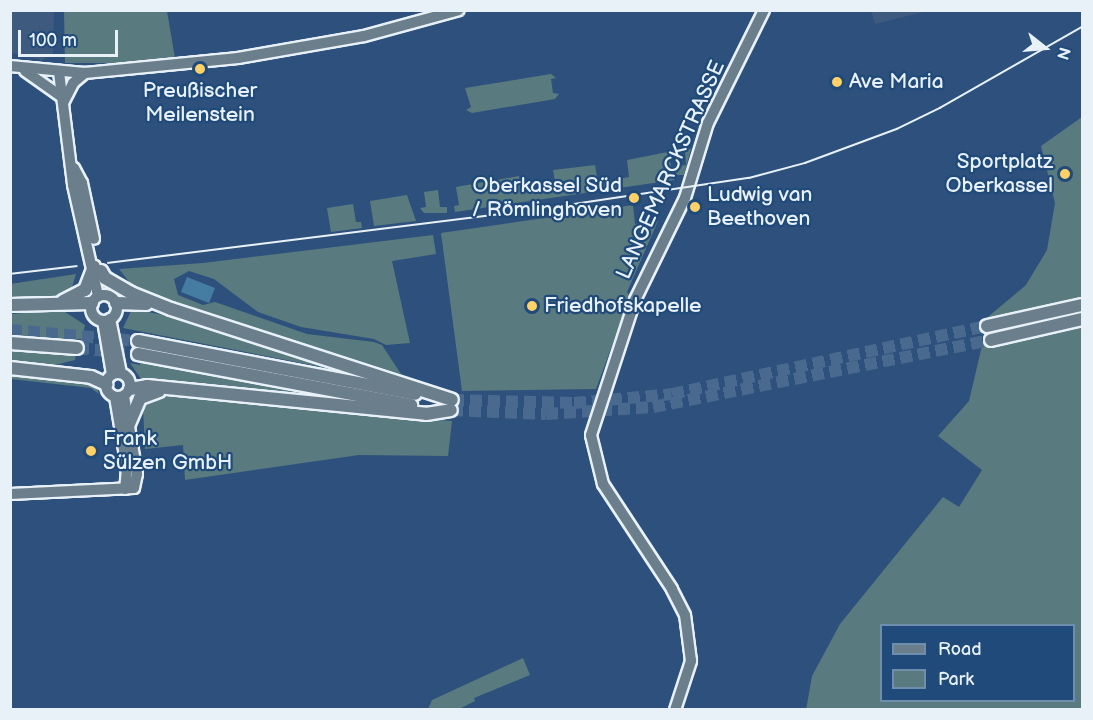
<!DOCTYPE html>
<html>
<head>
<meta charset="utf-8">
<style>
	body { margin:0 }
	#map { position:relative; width:1093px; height:720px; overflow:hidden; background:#2d517c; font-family:"Balsamiq Sans",sans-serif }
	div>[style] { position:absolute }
	.built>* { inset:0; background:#3e5a7f }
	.green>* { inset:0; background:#597a7f }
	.water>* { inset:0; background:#457ca1 }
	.highway-tunnel>* { height:12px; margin-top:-6px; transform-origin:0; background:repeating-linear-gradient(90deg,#49698f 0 12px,transparent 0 18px) }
	.roads { filter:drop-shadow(2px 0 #e8f1f8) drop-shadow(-2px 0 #e8f1f8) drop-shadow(0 2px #e8f1f8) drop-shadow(0 -2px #e8f1f8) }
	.major>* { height:10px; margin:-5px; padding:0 5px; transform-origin:5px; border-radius:5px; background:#6b7e8b }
	.major>.ring { margin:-5px; padding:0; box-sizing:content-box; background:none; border:10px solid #6b7e8b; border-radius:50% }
	.highway>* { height:12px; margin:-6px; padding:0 6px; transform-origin:6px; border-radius:6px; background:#6b7e8b }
	.tram>* { height:1.5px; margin:-0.75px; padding:0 0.75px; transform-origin:0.75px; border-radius:0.75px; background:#e8f1f8 }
	.dots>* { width:16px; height:16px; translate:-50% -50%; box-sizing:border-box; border:3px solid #1f4a7a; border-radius:50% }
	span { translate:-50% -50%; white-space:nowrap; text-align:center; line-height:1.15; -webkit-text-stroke:4.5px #1f4a7a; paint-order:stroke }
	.poi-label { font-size:21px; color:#e8f1f8 }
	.left { translate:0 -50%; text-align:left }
	.right { translate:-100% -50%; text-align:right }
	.street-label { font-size:21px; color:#e8f1f8 }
	.frame { position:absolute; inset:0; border:12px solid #e8f1f8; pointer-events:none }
	.legend { position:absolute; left:880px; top:624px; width:195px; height:78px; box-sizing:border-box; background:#1f4a7a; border:2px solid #6f8dac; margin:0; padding:8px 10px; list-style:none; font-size:18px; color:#e8f1f8 }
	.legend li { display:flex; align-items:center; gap:12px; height:30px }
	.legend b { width:30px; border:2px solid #6f8dac }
	.north { position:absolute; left:1015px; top:18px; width:60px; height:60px; -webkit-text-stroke:4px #1f4a7a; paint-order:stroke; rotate:107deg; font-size:16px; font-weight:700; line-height:24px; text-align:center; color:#e8f1f8 }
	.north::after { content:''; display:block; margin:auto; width:21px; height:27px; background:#e8f1f8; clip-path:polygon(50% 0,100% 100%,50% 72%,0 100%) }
	.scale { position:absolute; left:18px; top:30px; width:100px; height:27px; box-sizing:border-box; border:3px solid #e8f1f8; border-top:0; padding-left:8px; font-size:18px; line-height:21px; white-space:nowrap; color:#e8f1f8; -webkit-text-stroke:4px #1f4a7a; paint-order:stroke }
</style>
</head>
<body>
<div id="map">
	<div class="built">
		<div style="clip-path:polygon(871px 10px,927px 10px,927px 11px,875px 24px)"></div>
		<div style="clip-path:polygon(10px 11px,54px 11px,53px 53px,42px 60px,11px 53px)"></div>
	</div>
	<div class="green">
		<div style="clip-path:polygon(64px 11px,167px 11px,175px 58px,127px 63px,65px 63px)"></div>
		<div style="clip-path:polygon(551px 74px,556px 78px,551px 79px,553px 93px,559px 94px,555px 99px,472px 113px,466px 110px,471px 107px,465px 88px)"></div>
		<div style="clip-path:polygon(evenodd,1082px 117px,1082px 709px,806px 710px,812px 676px,840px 624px,943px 497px,959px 507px,982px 470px,938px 436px,969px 401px,989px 316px,1026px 285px,1047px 250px,1055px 203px,1041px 146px,1082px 117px,882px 626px,1074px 626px,1074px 700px,882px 700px,882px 626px)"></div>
		<div style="clip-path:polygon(685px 149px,691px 149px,684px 175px,675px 175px,674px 180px,455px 212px,454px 206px,459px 205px,456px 187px,519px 176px,522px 193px,556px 187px,553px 170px,595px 165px,598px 183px,629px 177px,627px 160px,668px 152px,671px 167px,686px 165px)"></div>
		<div style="clip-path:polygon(438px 190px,440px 207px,447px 207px,447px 213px,424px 213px,420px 208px,426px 207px,424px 192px)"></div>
		<div style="clip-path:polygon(407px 195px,416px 221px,374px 226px,370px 201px)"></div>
		<div style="clip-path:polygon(353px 204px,356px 222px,361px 222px,362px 228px,331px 232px,327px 208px)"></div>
		<div style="clip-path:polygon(633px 205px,635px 224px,658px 221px,627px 292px,630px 297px,596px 389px,462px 391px,441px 233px)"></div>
		<div style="clip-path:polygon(433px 235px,436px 254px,392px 261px,410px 343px,386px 345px,374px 339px,301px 327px,258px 312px,214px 279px,189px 271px,174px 279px,178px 295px,203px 305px,215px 302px,307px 334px,374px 342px,382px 345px,401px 374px,156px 296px,130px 283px,119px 269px,203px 263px)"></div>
		<div style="clip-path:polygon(76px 274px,70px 294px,11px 301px,10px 284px)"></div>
		<div style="clip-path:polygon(132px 309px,174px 317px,353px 373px,123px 328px)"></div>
		<div style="clip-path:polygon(62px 310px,85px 325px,82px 339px,11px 338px,11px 314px)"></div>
		<div style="clip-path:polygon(10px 350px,76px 354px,75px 360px,55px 365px,11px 361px)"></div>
		<div style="clip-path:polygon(140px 359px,362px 403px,143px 382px,130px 363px,140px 365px)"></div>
		<div style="clip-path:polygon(10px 373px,94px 380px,99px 394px,91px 388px,11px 379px)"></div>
		<div style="clip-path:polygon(156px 395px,452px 421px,448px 456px,359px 455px,185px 480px,183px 445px,145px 449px,143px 409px)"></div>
		<div style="clip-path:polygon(523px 658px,530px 675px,474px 698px,475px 701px,459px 709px,428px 709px,432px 700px)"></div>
	</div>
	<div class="water">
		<div style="clip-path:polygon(187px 277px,215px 288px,209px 303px,181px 292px)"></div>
	</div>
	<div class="highway-tunnel">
		<div style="left:10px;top:330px;width:128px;rotate:4.9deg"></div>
		<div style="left:77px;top:348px;width:61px;rotate:5.6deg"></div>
		<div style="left:452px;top:400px;width:122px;rotate:1.4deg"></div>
		<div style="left:574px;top:403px;width:98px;rotate:-5.2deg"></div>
		<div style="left:672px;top:394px;width:322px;rotate:-12.2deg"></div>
		<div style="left:451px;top:410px;width:95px;rotate:2.4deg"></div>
		<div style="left:546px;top:414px;width:107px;rotate:-3.7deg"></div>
		<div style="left:653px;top:407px;width:345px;rotate:-11.2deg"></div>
	</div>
	<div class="roads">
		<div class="major">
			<div style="left:10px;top:66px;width:75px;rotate:5.3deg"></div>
			<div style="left:85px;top:73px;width:154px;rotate:-5.6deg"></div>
			<div style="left:238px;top:58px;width:128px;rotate:-9.9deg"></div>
			<div style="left:364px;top:36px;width:98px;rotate:-15.3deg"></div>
			<div style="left:25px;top:71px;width:45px;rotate:35.1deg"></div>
			<div style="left:59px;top:72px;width:114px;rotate:82.9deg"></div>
			<div style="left:73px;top:185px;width:114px;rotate:77.3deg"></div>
			<div style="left:63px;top:103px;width:22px;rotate:-63deg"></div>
			<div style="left:73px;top:83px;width:16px;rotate:-40deg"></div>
			<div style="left:74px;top:168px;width:17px;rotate:62deg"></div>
			<div style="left:82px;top:183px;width:57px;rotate:77.9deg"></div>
			<div class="ring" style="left:91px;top:295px;width:16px;height:16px"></div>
			<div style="left:110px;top:319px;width:55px;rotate:78.5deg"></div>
			<div style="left:103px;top:321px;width:54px;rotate:80.4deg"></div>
			<div class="ring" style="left:106px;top:373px;width:14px;height:14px"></div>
			<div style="left:115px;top:397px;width:72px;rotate:80.4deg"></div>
			<div style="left:127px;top:468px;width:21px;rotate:95deg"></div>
			<div style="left:10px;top:494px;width:124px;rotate:-2.8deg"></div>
			<div style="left:134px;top:488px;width:14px;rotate:-78deg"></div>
			<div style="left:137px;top:474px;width:79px;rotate:-99.5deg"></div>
			<div style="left:675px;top:710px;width:52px;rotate:-71.9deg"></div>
			<div style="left:691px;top:661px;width:46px;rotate:-97.4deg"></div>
			<div style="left:685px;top:615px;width:29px;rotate:-117deg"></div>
			<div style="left:672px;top:589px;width:126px;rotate:-123.3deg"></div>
			<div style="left:603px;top:484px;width:50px;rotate:-103.8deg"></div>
			<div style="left:591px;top:435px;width:142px;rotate:-71.9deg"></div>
			<div style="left:635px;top:300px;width:114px;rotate:-63.9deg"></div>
			<div style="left:685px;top:198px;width:78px;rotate:-73deg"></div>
			<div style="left:708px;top:123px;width:126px;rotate:-63.6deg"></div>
		</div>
		<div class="highway">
			<div style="left:101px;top:271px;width:8px;rotate:60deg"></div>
			<div style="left:105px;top:278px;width:30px;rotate:30deg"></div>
			<div style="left:131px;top:293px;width:43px;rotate:21.8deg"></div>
			<div style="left:171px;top:309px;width:295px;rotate:17.9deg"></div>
			<div style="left:63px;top:301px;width:25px;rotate:-27deg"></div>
			<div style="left:85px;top:290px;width:25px;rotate:-69deg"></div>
			<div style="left:116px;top:303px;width:30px;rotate:2deg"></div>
			<div style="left:10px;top:305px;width:82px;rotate:-1.4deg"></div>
			<div style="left:987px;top:326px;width:97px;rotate:-12.5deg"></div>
			<div style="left:991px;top:340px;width:93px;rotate:-13deg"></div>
			<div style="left:138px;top:341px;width:282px;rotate:10.8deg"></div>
			<div style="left:10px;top:343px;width:67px;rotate:4.3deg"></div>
			<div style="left:138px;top:354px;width:278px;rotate:10.6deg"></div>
			<div style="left:10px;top:368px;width:81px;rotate:6.3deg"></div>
			<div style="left:91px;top:377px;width:17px;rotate:25deg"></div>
			<div style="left:130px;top:389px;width:17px;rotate:-10deg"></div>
			<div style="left:147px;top:386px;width:280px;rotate:5.7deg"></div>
			<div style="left:426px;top:414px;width:25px;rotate:-9deg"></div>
			<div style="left:129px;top:424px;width:28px;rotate:-67deg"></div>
			<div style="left:140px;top:398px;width:20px;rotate:-20deg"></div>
		</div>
	</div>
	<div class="tram">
		<div style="left:108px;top:263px;width:429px;rotate:-7.1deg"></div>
		<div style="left:534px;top:210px;width:217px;rotate:-8.5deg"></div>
		<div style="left:749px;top:178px;width:58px;rotate:-15deg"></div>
		<div style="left:805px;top:163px;width:98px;rotate:-20.3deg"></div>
		<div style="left:897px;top:129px;width:48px;rotate:-26deg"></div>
		<div style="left:940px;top:108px;width:163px;rotate:-29.7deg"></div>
		<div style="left:10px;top:274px;width:67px;rotate:-6.8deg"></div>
	</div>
	<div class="dots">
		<div style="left:200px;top:69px;background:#ffd166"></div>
		<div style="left:837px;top:82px;background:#ffd166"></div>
		<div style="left:1065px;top:174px;background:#ffd166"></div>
		<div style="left:634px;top:198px;background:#ffd166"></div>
		<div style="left:695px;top:207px;background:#ffd166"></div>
		<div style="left:532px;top:306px;background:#ffd166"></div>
		<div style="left:91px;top:451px;background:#ffd166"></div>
	</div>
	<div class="poi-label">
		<span class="left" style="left:849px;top:82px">Ave Maria</span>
		<span style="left:200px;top:103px">Preußischer<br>Meilenstein</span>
		<span class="right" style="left:1053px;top:174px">Sportplatz<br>Oberkassel</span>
		<span class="right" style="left:622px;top:198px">Oberkassel Süd<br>/ Römlinghoven</span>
		<span class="left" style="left:707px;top:207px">Ludwig van<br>Beethoven</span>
		<span class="left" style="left:544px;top:306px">Friedhofskapelle</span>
		<span class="left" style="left:103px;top:451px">Frank<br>Sülzen GmbH</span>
	</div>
	<div class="street-label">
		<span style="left:671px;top:170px;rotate:-66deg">LANGEMARCKSTRASSE</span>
	</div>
	<div class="frame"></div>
	<ul class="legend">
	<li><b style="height:8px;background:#6b7e8b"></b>Road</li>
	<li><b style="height:16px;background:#597a7f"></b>Park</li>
	</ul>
	<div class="north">N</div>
	<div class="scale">100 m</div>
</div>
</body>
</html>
